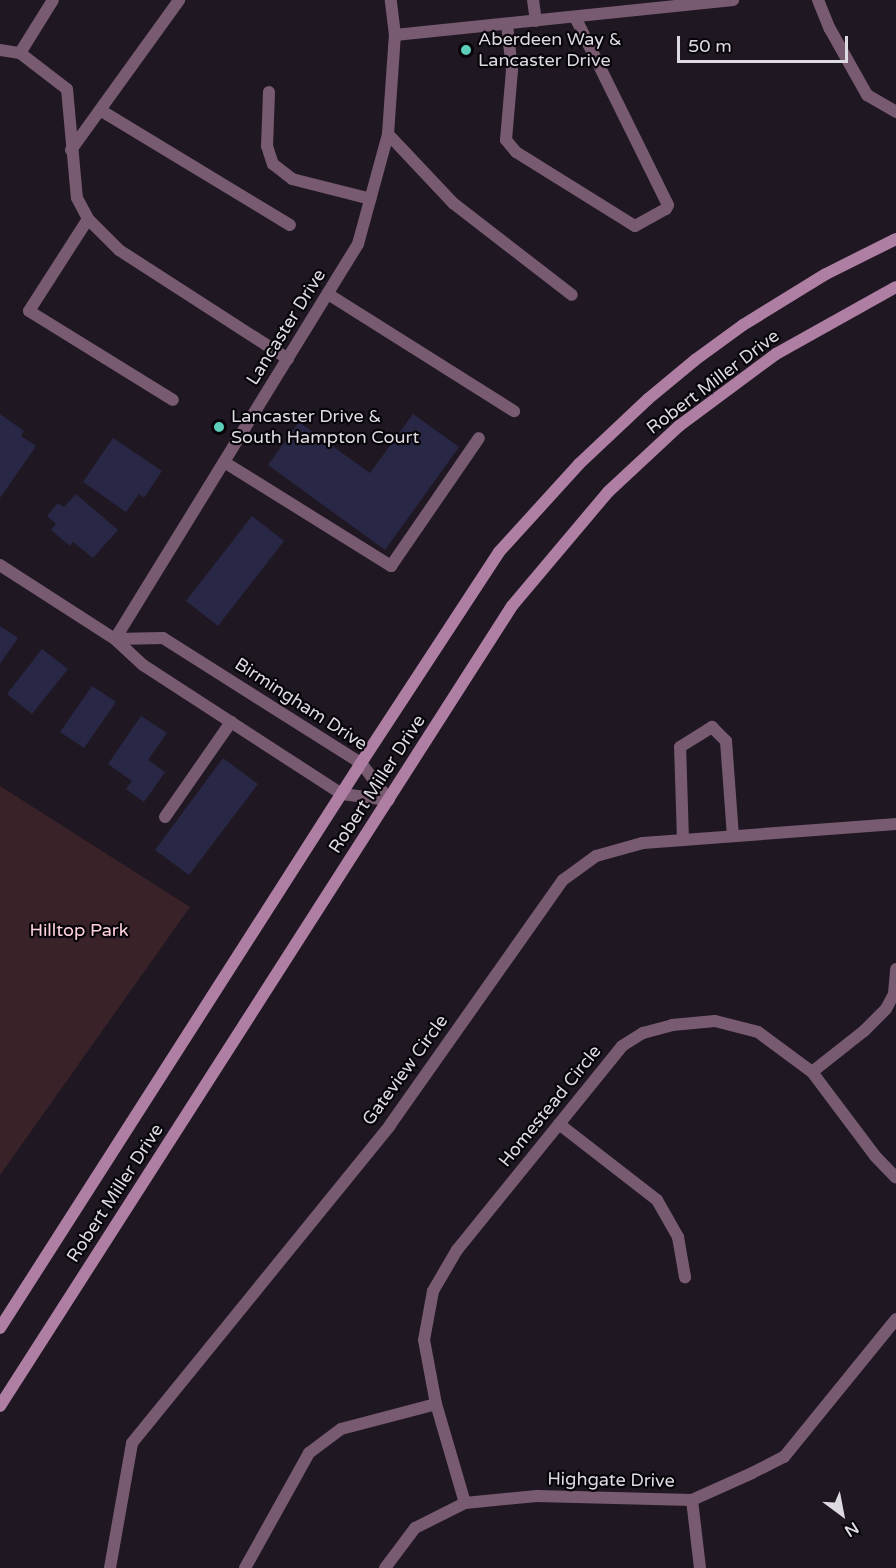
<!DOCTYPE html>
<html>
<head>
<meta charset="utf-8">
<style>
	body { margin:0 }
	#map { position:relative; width:896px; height:1568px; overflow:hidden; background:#1f1823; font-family:"Varela Round",sans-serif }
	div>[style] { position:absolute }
	.green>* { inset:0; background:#392228 }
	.building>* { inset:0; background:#282746 }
	.service>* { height:12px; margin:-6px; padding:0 6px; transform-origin:6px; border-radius:6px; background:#795b71 }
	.minor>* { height:12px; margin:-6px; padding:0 6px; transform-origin:6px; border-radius:6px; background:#795b71 }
	.secondary>* { height:12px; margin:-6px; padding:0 6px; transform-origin:6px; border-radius:6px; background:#af7ea3 }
	.dots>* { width:16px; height:16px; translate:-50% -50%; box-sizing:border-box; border:3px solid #070509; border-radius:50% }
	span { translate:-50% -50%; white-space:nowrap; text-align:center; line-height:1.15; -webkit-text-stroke:4.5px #070509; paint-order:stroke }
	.poi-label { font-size:18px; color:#dedae1 }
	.left { translate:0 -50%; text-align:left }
	.street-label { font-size:18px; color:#dedae1 }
	.park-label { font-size:18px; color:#fcd0db }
	.north { position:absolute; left:812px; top:1484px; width:60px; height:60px; -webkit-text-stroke:4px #070509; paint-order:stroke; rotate:148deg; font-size:16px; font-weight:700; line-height:24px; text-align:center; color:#dedae1 }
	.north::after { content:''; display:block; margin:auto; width:21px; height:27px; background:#dedae1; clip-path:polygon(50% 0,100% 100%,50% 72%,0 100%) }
	.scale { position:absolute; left:677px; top:36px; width:171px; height:27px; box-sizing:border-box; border:3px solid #dedae1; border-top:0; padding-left:8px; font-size:18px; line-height:21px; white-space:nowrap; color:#dedae1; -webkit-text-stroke:4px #070509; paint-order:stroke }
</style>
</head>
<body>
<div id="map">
	<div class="green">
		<div style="clip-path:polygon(0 786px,190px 907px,0 1175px)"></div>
	</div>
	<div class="building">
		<div style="clip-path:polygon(0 414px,24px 431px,21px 436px,36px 446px,0 498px)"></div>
		<div style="clip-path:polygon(413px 414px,459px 447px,385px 550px,268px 465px,299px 422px,370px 473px)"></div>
		<div style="clip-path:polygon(113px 438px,162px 471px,144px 498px,139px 494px,126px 512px,83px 482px)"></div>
		<div style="clip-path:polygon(76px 494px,118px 530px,93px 558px,73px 542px,70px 546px,51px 530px,56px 524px,47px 516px,58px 503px,64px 507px)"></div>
		<div style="clip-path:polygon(252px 516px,284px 541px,218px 626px,186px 601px)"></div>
		<div style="clip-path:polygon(0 626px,18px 638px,0 664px)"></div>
		<div style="clip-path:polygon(42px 649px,68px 669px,32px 714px,7px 694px)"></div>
		<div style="clip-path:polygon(92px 686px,116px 702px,84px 748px,60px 732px)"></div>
		<div style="clip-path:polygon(141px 716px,167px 733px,148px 760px,165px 772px,144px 802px,126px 789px,132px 781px,108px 764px)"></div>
		<div style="clip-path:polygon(223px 758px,258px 784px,189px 875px,155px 850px)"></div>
	</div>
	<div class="service">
		<div style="left:533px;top:0;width:21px;rotate:82deg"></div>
		<div style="left:818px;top:0;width:31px;rotate:68deg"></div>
		<div style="left:830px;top:29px;width:76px;rotate:60.7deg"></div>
		<div style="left:867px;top:95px;width:34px;rotate:30deg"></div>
		<div style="left:507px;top:24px;width:46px;rotate:83.8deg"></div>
		<div style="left:512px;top:70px;width:70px;rotate:94.9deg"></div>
		<div style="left:506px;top:140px;width:16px;rotate:50deg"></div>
		<div style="left:516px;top:152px;width:140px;rotate:31.9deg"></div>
		<div style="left:635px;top:226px;width:35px;rotate:-29deg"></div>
		<div style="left:666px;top:209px;width:4px;rotate:-63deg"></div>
		<div style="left:668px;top:205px;width:210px;rotate:-116.3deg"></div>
		<div style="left:0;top:50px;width:20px;rotate:9deg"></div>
		<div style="left:20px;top:53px;width:59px;rotate:37.5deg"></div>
		<div style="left:20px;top:53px;width:62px;rotate:-58.1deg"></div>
		<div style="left:269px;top:92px;width:54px;rotate:92.1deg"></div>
		<div style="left:267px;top:146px;width:19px;rotate:72deg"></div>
		<div style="left:273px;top:164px;width:24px;rotate:38deg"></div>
		<div style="left:292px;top:179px;width:81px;rotate:14.2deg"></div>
		<div style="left:100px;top:110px;width:222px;rotate:31.2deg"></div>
		<div style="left:388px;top:134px;width:95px;rotate:46.7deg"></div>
		<div style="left:453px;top:203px;width:150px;rotate:37.7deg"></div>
		<div style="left:71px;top:150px;width:185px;rotate:-54.2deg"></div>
		<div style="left:88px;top:219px;width:109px;rotate:122.7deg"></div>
		<div style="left:29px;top:311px;width:169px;rotate:31.7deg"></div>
		<div style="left:328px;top:294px;width:220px;rotate:32.2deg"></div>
		<div style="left:224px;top:462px;width:197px;rotate:31.9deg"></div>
		<div style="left:391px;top:566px;width:155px;rotate:-55.5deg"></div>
		<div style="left:165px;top:817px;width:116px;rotate:-55.2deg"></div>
		<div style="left:683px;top:840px;width:93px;rotate:-91.8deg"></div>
		<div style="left:680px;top:747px;width:38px;rotate:-32deg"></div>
		<div style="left:712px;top:727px;width:20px;rotate:45deg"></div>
		<div style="left:726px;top:741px;width:95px;rotate:85.8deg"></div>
	</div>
	<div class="minor">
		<div style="left:395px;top:35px;width:340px;rotate:-5.9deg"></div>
		<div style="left:67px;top:89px;width:109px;rotate:84.8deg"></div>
		<div style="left:77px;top:198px;width:24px;rotate:62deg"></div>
		<div style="left:88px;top:219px;width:44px;rotate:45deg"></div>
		<div style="left:119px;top:250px;width:201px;rotate:32.8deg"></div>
		<div style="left:0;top:565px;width:137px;rotate:32.8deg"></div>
		<div style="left:115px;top:639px;width:38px;rotate:43deg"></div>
		<div style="left:143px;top:665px;width:237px;rotate:33deg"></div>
		<div style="left:342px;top:794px;width:47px;rotate:7.3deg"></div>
		<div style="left:115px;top:639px;width:464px;rotate:-58.4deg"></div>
		<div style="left:358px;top:244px;width:114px;rotate:-74.7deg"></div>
		<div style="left:388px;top:134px;width:99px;rotate:-86deg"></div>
		<div style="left:395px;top:35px;width:35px;rotate:-97deg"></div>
		<div style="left:115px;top:639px;width:48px;rotate:-1.2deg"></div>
		<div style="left:163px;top:638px;width:234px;rotate:32.3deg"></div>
		<div style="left:361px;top:763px;width:46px;rotate:52.9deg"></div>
		<div style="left:812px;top:1072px;width:66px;rotate:-38.3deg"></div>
		<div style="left:864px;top:1031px;width:31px;rotate:-45deg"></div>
		<div style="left:886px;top:1009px;width:17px;rotate:-62deg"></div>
		<div style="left:894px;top:994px;width:25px;rotate:-85deg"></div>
		<div style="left:559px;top:1124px;width:124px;rotate:37.8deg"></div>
		<div style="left:657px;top:1200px;width:43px;rotate:60.4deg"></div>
		<div style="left:678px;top:1237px;width:41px;rotate:80.1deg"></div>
		<div style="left:692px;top:1500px;width:68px;rotate:83.3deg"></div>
		<div style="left:465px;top:1503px;width:103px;rotate:-106.3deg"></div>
		<div style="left:436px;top:1404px;width:65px;rotate:-100.6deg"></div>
		<div style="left:424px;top:1340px;width:50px;rotate:-79.6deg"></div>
		<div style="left:433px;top:1291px;width:48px;rotate:-59.7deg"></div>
		<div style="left:457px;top:1250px;width:262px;rotate:-51deg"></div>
		<div style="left:622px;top:1046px;width:25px;rotate:-32deg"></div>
		<div style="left:643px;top:1033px;width:30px;rotate:-15deg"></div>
		<div style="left:672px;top:1025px;width:43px;rotate:-5.3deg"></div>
		<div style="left:715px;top:1021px;width:44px;rotate:14.3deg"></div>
		<div style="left:758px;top:1032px;width:67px;rotate:36.5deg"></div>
		<div style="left:812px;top:1072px;width:105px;rotate:53.1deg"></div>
		<div style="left:875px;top:1156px;width:30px;rotate:46deg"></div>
		<div style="left:110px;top:1568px;width:127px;rotate:-80deg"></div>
		<div style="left:132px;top:1443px;width:409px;rotate:-50.9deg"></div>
		<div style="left:390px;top:1125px;width:300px;rotate:-54.8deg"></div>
		<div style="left:563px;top:880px;width:41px;rotate:-36deg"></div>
		<div style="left:596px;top:856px;width:49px;rotate:-15.5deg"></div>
		<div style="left:643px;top:843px;width:254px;rotate:-4.3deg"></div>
		<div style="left:245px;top:1568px;width:132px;rotate:-60.9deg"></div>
		<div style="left:309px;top:1453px;width:40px;rotate:-37deg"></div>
		<div style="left:341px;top:1429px;width:98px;rotate:-14.7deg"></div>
		<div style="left:385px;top:1568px;width:50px;rotate:-53.1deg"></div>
		<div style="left:415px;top:1528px;width:56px;rotate:-26.6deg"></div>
		<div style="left:465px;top:1503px;width:72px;rotate:-5.6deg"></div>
		<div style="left:537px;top:1496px;width:155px;rotate:1.5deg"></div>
		<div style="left:692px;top:1500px;width:66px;rotate:-24.2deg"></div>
		<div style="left:752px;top:1473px;width:36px;rotate:-27deg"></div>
		<div style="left:784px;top:1457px;width:178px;rotate:-50.9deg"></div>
	</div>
	<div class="secondary">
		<div style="left:0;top:1328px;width:670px;rotate:-57.42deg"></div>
		<div style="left:361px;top:763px;width:252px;rotate:-56.8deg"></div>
		<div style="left:499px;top:552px;width:119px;rotate:-47.7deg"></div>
		<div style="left:579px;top:464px;width:95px;rotate:-43.3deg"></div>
		<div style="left:648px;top:399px;width:61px;rotate:-39.7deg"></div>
		<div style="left:695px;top:360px;width:59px;rotate:-36.1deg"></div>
		<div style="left:743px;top:325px;width:97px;rotate:-31.6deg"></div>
		<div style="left:826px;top:274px;width:78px;rotate:-26.6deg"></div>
		<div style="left:0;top:1406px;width:950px;rotate:-57.38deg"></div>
		<div style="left:512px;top:606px;width:149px;rotate:-49.9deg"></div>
		<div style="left:608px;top:492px;width:97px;rotate:-42.9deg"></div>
		<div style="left:679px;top:426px;width:121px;rotate:-36.6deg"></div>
		<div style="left:776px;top:354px;width:137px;rotate:-29.2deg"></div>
	</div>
	<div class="dots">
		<div style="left:466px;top:50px;background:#5dceb9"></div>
		<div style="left:219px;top:427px;background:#5dceb9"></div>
	</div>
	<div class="poi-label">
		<span class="left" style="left:478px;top:50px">Aberdeen Way &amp;<br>Lancaster Drive</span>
		<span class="left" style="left:231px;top:427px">Lancaster Drive &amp;<br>South Hampton Court</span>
	</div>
	<div class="street-label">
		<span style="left:286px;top:327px;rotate:-58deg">Lancaster Drive</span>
		<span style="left:713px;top:382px;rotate:-37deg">Robert Miller Drive</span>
		<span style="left:301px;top:704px;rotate:33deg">Birmingham Drive</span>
		<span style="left:377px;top:784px;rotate:-57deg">Robert Miller Drive</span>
		<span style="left:405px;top:1070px;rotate:-54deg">Gateview Circle</span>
		<span style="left:550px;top:1106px;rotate:-51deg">Homestead Circle</span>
		<span style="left:115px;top:1193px;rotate:-57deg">Robert Miller Drive</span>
		<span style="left:611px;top:1480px;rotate:1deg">Highgate Drive</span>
	</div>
	<div class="park-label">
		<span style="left:79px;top:930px">Hilltop Park</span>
	</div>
	<div class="north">N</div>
	<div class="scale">50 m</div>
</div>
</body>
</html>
